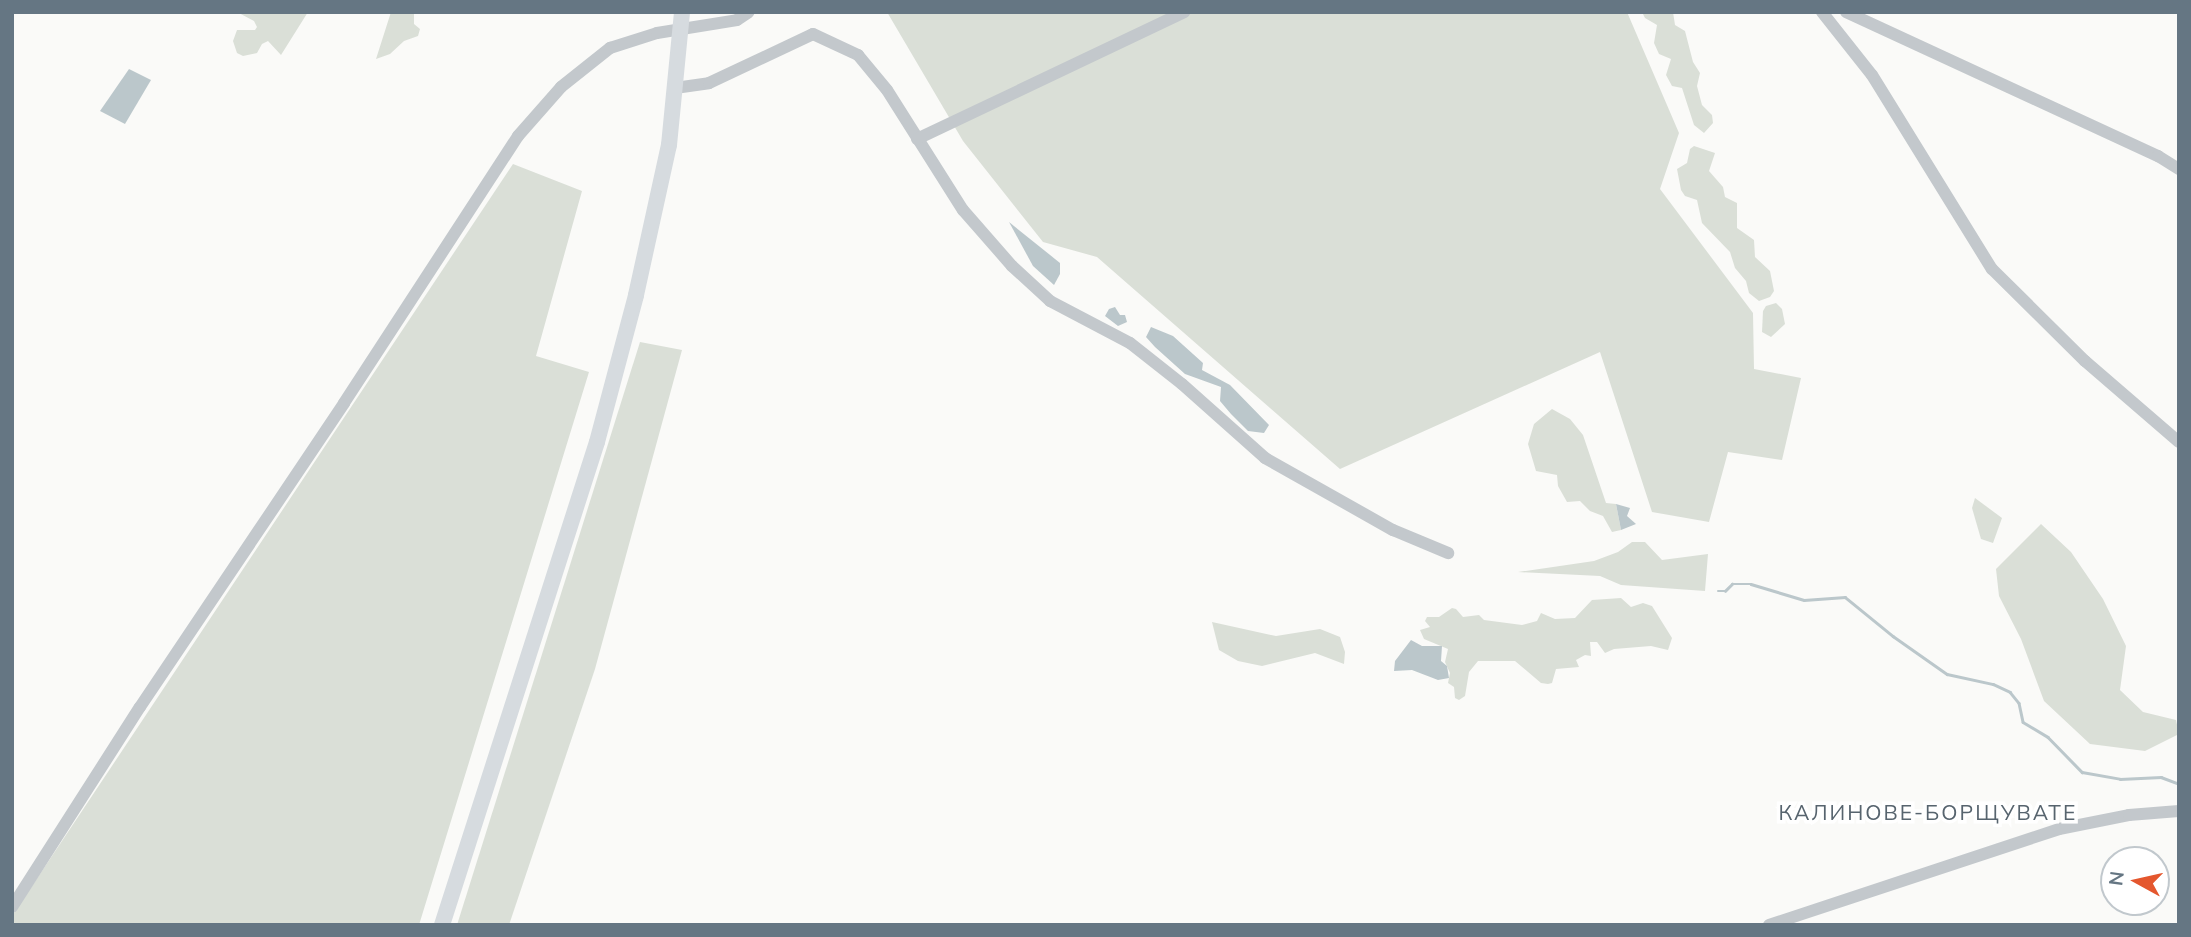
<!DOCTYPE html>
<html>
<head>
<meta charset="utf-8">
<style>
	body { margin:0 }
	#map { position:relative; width:2191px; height:937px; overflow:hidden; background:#fafaf8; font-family:Mulish,sans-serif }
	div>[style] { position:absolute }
	.green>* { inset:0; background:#dadfd7 }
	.water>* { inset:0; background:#bbc7cb }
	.stream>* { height:2.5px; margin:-1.25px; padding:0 1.25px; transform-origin:1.25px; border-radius:1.25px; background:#bbc7cb }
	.minor>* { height:12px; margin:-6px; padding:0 6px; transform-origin:6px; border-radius:6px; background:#c3c8cc }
	.major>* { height:16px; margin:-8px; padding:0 8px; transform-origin:8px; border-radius:8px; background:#d6dbdf }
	span { translate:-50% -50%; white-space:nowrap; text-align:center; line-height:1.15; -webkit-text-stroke:7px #fff; paint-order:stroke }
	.quarter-label { font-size:21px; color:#57646e; letter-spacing:2px }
	.frame { position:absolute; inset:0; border:14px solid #657683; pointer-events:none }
	.north { position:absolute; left:2100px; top:846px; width:70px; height:70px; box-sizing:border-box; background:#fff; border:2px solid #c1c8cd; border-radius:50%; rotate:278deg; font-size:19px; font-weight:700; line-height:28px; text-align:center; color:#657683 }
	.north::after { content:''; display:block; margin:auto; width:24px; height:32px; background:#e4572e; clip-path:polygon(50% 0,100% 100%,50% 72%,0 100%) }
</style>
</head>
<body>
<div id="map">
	<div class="green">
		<div style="clip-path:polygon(237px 12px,264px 14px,308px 12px,281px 55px,268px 41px,262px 44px,257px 53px,243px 56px,237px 53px,233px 41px,237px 30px,255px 30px,257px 27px,254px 21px)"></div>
		<div style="clip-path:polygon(391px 12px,414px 12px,414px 24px,420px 29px,418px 36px,404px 41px,390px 54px,376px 59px)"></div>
		<div style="clip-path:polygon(887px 12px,1627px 12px,1679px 133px,1660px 189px,1753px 313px,1754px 369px,1801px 378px,1782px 460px,1728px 452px,1709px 522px,1652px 512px,1600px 352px,1340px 469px,1097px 257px,1043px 242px,963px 141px)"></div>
		<div style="clip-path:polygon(1642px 12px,1673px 12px,1675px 25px,1685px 31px,1693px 62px,1700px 73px,1697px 86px,1702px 105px,1712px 115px,1713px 123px,1704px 133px,1694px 125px,1682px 88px,1672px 86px,1666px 75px,1671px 59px,1659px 54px,1654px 43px,1657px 25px,1645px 18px)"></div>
		<div style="clip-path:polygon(1694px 146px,1715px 153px,1709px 171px,1723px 187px,1725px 197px,1737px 203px,1737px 228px,1754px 240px,1755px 257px,1770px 271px,1774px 291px,1770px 297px,1759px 301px,1749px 293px,1746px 281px,1735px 268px,1730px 252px,1702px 223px,1697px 200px,1685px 196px,1681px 190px,1677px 169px,1687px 163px,1690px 149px)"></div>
		<div style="clip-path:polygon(513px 164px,582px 191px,536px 356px,589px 372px,419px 925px,12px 925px,12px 916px)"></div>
		<div style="clip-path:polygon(1776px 303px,1782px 309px,1785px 324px,1771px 337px,1762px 332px,1763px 311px,1766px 306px)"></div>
		<div style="clip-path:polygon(640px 342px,682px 350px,595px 669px,509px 925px,457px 925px)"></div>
		<div style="clip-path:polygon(1552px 409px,1570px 419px,1583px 435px,1606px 503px,1616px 504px,1621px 530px,1612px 532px,1603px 516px,1590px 511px,1580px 501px,1567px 502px,1558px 486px,1557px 475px,1536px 471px,1528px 444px,1534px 424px)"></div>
		<div style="clip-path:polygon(1975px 498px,2002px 518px,1993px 543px,1981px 539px,1972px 508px)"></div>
		<div style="clip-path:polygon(2041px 524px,2071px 552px,2103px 599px,2126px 646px,2120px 690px,2143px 712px,2176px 720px,2179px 734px,2145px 751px,2090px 744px,2044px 701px,2021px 639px,1999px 596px,1996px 569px)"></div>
		<div style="clip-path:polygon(1632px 542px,1645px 542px,1662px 560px,1708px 554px,1705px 591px,1621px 585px,1600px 576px,1518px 572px,1594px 561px,1618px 552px)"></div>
		<div style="clip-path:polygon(1621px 598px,1631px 607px,1643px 603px,1652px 606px,1672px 638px,1668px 650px,1651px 646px,1614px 649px,1605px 653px,1597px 642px,1590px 642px,1591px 656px,1585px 655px,1576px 660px,1579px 667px,1556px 669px,1552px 683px,1548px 684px,1541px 683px,1515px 661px,1478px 661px,1469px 672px,1465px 696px,1459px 700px,1455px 698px,1454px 687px,1448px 683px,1450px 673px,1445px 662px,1448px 649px,1424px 639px,1420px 630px,1430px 627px,1425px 621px,1427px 617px,1439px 617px,1452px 608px,1456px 609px,1463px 617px,1479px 615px,1484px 620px,1522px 625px,1537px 621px,1541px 613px,1555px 619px,1575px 618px,1592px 600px)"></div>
		<div style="clip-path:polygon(1212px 622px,1276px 636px,1320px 629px,1340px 637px,1345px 652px,1344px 664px,1315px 653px,1262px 666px,1238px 661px,1219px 650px)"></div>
	</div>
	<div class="water">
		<div style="clip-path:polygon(129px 69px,151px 80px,125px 124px,100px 111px)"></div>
		<div style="clip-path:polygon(1009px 222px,1060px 263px,1060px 274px,1054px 285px,1033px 266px)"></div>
		<div style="clip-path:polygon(1115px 307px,1120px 315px,1125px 315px,1127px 322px,1118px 326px,1105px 316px,1109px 309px)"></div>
		<div style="clip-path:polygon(1151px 327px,1173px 336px,1203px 363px,1202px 370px,1230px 385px,1269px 425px,1264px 433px,1248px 431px,1231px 414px,1220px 401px,1221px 387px,1185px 374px,1155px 347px,1146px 337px)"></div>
		<div style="clip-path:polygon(1616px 504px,1630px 508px,1627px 516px,1636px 524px,1621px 530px)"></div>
		<div style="clip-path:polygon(1411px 640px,1422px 646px,1442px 646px,1441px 661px,1447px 666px,1449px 678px,1438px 680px,1412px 670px,1394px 671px,1395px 661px)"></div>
	</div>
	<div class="stream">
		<div style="left:1718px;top:591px;width:7px"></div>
		<div style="left:1725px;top:591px;width:10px;rotate:-45deg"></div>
		<div style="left:1732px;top:584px;width:19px"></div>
		<div style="left:1751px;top:584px;width:55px;rotate:16.8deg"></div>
		<div style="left:1804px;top:600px;width:41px;rotate:-4.2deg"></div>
		<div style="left:1845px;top:597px;width:62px;rotate:39.1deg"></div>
		<div style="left:1893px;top:636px;width:66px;rotate:35.1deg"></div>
		<div style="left:1947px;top:674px;width:47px;rotate:12.3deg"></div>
		<div style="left:1993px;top:684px;width:19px;rotate:25deg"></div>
		<div style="left:2010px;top:692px;width:14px;rotate:51deg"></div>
		<div style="left:2019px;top:703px;width:19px;rotate:78deg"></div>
		<div style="left:2023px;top:722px;width:29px;rotate:31deg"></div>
		<div style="left:2048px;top:737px;width:49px;rotate:45.8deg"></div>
		<div style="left:2082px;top:772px;width:39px;rotate:10deg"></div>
		<div style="left:2120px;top:779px;width:41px;rotate:-2.8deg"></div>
		<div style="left:2161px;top:777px;width:19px;rotate:21deg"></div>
	</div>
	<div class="minor">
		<div style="left:1822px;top:12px;width:80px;rotate:51.6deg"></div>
		<div style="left:1872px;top:75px;width:228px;rotate:58.3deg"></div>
		<div style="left:1992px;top:269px;width:131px;rotate:44.7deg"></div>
		<div style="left:2085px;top:361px;width:124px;rotate:40.8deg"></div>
		<div style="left:1846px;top:12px;width:344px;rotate:24.8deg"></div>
		<div style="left:2158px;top:156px;width:25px;rotate:32deg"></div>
		<div style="left:675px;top:88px;width:34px;rotate:-8deg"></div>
		<div style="left:709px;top:83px;width:115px;rotate:-25.2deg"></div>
		<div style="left:813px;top:34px;width:50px;rotate:25deg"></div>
		<div style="left:858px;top:55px;width:45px;rotate:50.4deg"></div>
		<div style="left:887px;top:90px;width:142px;rotate:57.7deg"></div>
		<div style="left:963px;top:210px;width:74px;rotate:48.8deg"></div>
		<div style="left:1012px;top:266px;width:52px;rotate:42.6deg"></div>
		<div style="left:1050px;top:301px;width:90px;rotate:27.7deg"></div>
		<div style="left:1130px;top:343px;width:66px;rotate:38.3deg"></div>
		<div style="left:1182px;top:384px;width:111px;rotate:41.7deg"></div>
		<div style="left:1265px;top:458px;width:147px;rotate:29.4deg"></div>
		<div style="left:1393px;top:530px;width:60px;rotate:22.7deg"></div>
		<div style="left:917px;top:139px;width:296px;rotate:-25.4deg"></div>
		<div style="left:12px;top:907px;width:237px;rotate:-57.4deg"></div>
		<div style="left:140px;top:707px;width:366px;rotate:-56.1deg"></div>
		<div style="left:344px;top:403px;width:319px;rotate:-56.9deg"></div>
		<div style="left:518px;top:136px;width:65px;rotate:-48.7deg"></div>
		<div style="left:561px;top:87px;width:63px;rotate:-38.5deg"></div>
		<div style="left:610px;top:48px;width:49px;rotate:-17.7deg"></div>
		<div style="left:657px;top:33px;width:81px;rotate:-9.2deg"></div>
		<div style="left:737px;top:20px;width:14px;rotate:-34deg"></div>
		<div style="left:1769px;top:925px;width:305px;rotate:-18.3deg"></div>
		<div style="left:2059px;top:829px;width:71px;rotate:-11.3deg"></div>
		<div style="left:2129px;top:815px;width:50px;rotate:-4.6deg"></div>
	</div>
	<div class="major">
		<div style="left:442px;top:925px;width:507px;rotate:-72.21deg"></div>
		<div style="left:597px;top:442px;width:152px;rotate:-75.1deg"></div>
		<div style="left:636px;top:295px;width:154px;rotate:-77.6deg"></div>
		<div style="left:669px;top:145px;width:134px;rotate:-84.4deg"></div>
	</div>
	<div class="quarter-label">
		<span style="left:1928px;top:812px">КАЛИНОВЕ-БОРЩУВАТЕ</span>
	</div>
	<div class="frame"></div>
	<div class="north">N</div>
</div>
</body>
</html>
